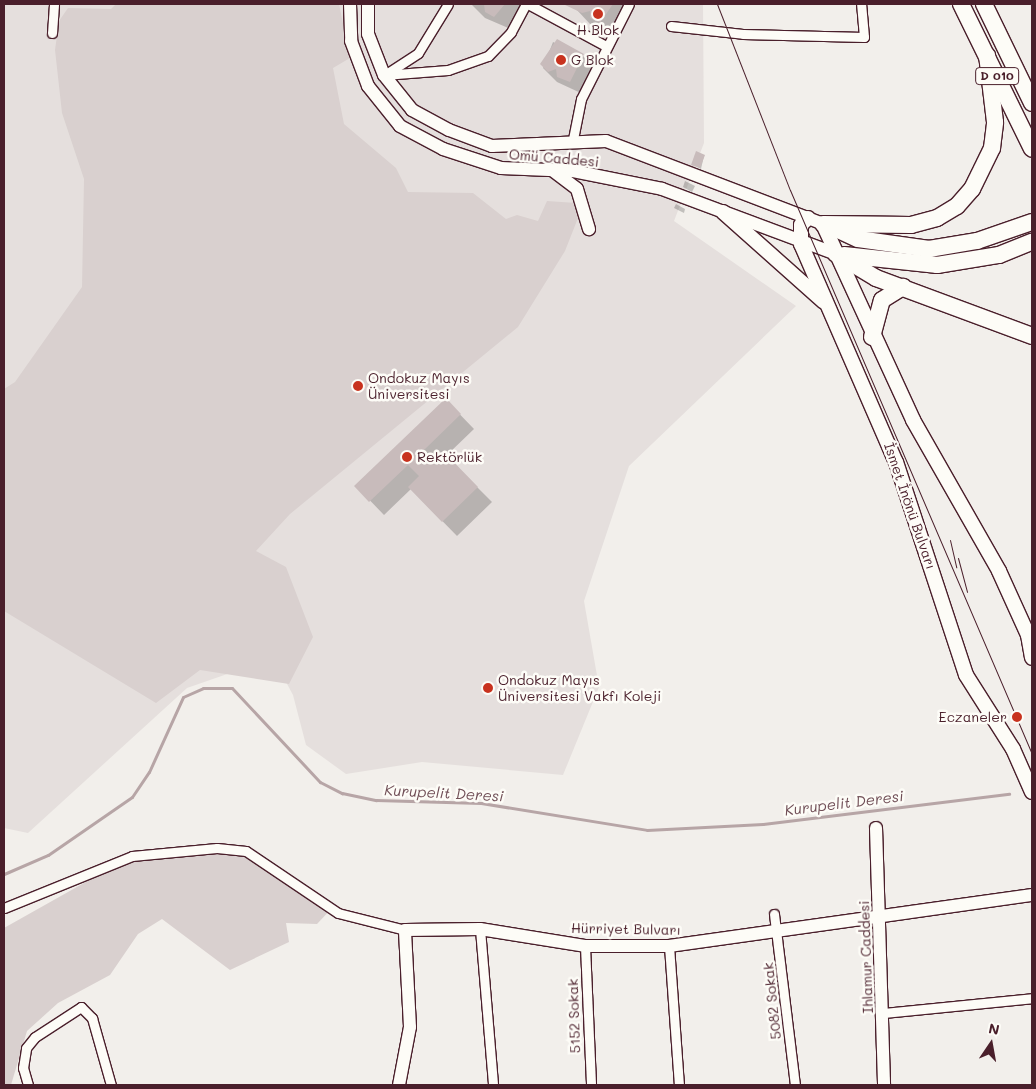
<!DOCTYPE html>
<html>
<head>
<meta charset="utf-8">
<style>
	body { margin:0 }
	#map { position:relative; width:1036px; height:1089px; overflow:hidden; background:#f2efeb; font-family:Mali,sans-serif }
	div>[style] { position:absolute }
	.built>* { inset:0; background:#e5dfdd }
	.green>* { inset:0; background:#d9d0cf }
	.shadow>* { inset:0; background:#0003 }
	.stream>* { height:3px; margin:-1.5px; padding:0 1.5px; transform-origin:1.5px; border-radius:1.5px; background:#b7a5a6 }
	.building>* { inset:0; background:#c8bbbb }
	.roads { filter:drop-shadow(1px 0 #4a1f2b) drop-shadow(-1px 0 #4a1f2b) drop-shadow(0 1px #4a1f2b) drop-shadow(0 -1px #4a1f2b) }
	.street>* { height:9px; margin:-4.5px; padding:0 4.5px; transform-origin:4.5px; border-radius:4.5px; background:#fdfcf7 }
	.secondary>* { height:12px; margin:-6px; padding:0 6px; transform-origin:6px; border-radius:6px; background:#fdfcf7 }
	.primary>* { height:14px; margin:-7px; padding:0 7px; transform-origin:7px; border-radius:7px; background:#fdfcf7 }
	.highway>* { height:16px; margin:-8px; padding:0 8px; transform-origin:8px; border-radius:8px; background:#fdfcf7 }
	.tram>* { height:1px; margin:-0.5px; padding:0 0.5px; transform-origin:0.5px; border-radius:0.5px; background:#4a1f2b }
	.dots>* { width:14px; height:14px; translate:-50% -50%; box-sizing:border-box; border:2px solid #fdfcf7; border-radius:50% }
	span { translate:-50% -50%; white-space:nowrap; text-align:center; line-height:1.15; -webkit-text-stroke:5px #fdfcf7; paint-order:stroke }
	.shield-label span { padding:1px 4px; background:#fdfcf7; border:1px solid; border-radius:4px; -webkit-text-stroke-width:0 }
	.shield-label { font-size:12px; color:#4a1f2b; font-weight:700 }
	.poi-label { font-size:14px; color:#4a1f2b }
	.left { translate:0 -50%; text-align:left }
	.right { translate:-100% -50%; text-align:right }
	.street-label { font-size:14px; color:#4a1f2b }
	.water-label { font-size:15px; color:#704e56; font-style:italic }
	.frame { position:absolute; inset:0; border:5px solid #4a1f2b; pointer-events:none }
	.north { position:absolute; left:966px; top:1019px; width:50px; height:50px; -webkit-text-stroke:4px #fdfcf7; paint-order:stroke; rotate:12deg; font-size:14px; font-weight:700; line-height:20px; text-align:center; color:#4a1f2b }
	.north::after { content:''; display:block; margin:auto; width:18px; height:22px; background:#4a1f2b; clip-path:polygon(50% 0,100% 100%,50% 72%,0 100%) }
</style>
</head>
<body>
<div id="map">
	<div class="built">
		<div style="clip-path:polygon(4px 4px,703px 4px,704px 143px,674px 221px,796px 306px,629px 466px,584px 601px,599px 687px,563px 775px,422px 762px,346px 774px,306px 745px,293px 695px,273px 658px,187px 688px,28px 833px,4px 828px)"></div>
	</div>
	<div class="green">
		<div style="clip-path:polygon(116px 4px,339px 4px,350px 58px,333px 68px,344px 124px,396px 168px,408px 192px,473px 193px,506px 219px,517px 215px,538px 221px,547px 201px,576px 203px,578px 218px,565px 251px,518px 327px,290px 514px,256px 551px,286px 567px,313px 637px,289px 684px,200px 670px,156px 703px,4px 611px,4px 389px,15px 382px,82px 287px,84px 179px,62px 113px,55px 50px,59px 21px,68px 8px,111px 9px)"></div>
		<div style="clip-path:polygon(246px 851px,332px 908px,317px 924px,286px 923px,289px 942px,230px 970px,162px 919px,138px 934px,110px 975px,58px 1003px,27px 1031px,11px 1085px,4px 1085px,4px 928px,132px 856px)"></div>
	</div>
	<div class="shadow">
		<div style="clip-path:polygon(471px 4px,524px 4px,513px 30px,485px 18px)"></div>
		<div style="clip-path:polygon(579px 4px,623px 4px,631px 11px,618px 37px,590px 24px,576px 9px)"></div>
		<div style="clip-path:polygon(553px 42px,583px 56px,597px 70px,585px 95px,557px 82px,543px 68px)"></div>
		<div style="clip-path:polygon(704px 156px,701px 169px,692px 164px)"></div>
		<div style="clip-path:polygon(685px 181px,695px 186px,692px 192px,683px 187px)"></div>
		<div style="clip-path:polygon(676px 204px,685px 209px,684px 213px,674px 208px)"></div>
		<div style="clip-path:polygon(446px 400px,474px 429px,446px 456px,492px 502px,457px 536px,411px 489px,384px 515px,356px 486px)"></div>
	</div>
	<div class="stream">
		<div style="left:4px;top:874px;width:48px;rotate:-23.4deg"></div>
		<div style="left:48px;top:855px;width:102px;rotate:-34.6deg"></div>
		<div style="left:132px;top:797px;width:30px;rotate:-56deg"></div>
		<div style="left:149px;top:772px;width:82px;rotate:-65.6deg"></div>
		<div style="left:183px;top:697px;width:22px;rotate:-24deg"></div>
		<div style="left:203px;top:688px;width:29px"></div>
		<div style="left:232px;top:688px;width:129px;rotate:46.9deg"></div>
		<div style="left:320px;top:782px;width:25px;rotate:27deg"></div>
		<div style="left:342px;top:793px;width:35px;rotate:12deg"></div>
		<div style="left:376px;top:800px;width:105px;rotate:1.6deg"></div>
		<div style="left:481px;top:803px;width:168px;rotate:9.2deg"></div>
		<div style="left:647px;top:830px;width:116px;rotate:-3deg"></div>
		<div style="left:763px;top:824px;width:248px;rotate:-7deg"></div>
	</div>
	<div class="building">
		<div style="clip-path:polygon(484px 4px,505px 4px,494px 17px,485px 12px)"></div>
		<div style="clip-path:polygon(563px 4px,613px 4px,600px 23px,590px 18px,590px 11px,582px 13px)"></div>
		<div style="clip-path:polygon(557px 39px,584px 54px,570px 82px,557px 77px,556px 69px,548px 72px,540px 64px)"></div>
		<div style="clip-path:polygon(696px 151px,705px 155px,700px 168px,691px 165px)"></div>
		<div style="clip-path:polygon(446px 398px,461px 414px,423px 451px,434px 462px,444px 452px,478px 487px,442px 522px,408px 487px,419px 476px,408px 465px,369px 502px,354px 486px)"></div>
	</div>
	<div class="roads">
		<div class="street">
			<div style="left:528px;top:4px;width:89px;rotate:28.3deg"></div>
			<div style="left:671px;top:26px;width:72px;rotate:6.3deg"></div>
			<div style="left:743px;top:34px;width:121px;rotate:1.4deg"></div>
			<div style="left:864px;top:37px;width:33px;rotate:-95deg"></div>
			<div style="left:52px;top:33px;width:29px;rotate:-86deg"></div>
			<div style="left:386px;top:74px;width:38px;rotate:-33deg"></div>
			<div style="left:418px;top:53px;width:57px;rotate:-58.5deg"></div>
			<div style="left:384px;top:75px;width:64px;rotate:-4.5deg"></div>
			<div style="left:448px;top:70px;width:42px;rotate:-19.3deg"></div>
			<div style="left:488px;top:56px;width:33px;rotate:-46deg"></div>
			<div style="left:511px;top:32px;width:32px;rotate:-62deg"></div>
			<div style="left:573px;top:139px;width:41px;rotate:-78.7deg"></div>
			<div style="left:581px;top:99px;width:106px;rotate:-63.2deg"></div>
			<div style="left:4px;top:908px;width:138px;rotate:-22.1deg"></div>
			<div style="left:132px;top:856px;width:85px;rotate:-5.4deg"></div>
			<div style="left:217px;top:848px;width:29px;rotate:6deg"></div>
			<div style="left:246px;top:851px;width:111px;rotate:34deg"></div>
			<div style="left:338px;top:913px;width:69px;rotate:14.2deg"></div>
			<div style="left:774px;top:914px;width:172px;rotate:83deg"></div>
			<div style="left:480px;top:929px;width:157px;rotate:85.2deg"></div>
			<div style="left:585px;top:946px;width:139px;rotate:87.5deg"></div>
			<div style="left:669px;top:946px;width:139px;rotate:85.9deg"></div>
			<div style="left:883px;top:1013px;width:150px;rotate:-5.7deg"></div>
			<div style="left:28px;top:1085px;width:18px;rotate:-106deg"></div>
			<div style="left:23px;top:1068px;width:20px;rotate:-81deg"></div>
			<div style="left:26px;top:1048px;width:14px;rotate:-51deg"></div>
			<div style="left:35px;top:1037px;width:55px;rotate:-33.1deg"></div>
			<div style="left:81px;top:1007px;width:16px;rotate:45deg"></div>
			<div style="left:92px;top:1018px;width:70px;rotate:74.2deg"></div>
		</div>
		<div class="secondary">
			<div style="left:350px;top:4px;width:37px;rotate:88deg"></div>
			<div style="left:351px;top:41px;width:48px;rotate:69.3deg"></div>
			<div style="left:368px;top:86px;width:51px;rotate:51.3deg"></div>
			<div style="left:400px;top:126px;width:49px;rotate:28.1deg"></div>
			<div style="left:443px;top:149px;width:61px;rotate:18.1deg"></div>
			<div style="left:501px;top:168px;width:72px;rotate:2.4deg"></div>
			<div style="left:573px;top:171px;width:91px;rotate:11.4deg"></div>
			<div style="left:662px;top:189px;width:186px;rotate:20.5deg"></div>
			<div style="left:368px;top:4px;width:30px;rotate:90deg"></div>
			<div style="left:368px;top:34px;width:44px;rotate:68.7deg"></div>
			<div style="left:384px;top:75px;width:45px;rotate:51.3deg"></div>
			<div style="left:412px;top:110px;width:42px;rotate:28.4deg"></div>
			<div style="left:449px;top:130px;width:46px;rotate:20.4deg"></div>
			<div style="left:492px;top:146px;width:114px;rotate:-2.5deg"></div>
			<div style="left:606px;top:141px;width:232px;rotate:20.9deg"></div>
			<div style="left:552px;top:170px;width:31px;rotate:37deg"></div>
			<div style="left:577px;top:189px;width:42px;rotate:73.3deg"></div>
			<div style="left:876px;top:828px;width:257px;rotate:88.2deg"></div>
			<div style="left:399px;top:1085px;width:59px;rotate:-79.3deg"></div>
			<div style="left:410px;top:1027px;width:97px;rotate:-93deg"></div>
			<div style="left:405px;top:930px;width:75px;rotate:-0.8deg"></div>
			<div style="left:480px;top:929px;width:106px;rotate:9.2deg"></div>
			<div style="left:585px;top:946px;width:84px"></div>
			<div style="left:669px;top:946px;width:367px;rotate:-8deg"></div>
		</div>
		<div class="primary">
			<div style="left:723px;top:212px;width:135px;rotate:41.7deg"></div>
			<div style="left:808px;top:218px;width:10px;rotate:135deg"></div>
			<div style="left:801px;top:225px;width:19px;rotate:90deg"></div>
			<div style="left:801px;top:244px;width:238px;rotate:66.5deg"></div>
			<div style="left:896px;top:462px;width:224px;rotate:71.8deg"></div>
			<div style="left:966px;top:675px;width:88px;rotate:57.6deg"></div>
			<div style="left:1013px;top:749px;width:47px;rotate:66.2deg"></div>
			<div style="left:823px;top:224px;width:216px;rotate:65.3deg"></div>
			<div style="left:913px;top:420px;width:174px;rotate:60.3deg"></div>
			<div style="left:999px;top:571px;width:70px;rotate:65.6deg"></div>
			<div style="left:1028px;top:635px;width:23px;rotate:80deg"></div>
		</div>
		<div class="highway">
			<div style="left:961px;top:4px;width:161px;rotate:63.9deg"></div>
			<div style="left:984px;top:4px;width:110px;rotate:64.1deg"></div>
			<div style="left:823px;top:224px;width:88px;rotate:0.7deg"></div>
			<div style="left:911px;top:225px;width:27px;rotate:-15deg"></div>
			<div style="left:937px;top:218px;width:23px;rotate:-31deg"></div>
			<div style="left:957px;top:206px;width:23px;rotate:-49deg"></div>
			<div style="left:972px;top:189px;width:46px;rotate:-64deg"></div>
			<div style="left:992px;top:148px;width:26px;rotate:-83deg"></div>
			<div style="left:995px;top:122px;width:67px;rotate:-96.8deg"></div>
			<div style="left:834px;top:228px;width:26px;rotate:25deg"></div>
			<div style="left:858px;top:239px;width:72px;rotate:8deg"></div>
			<div style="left:929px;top:249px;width:49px;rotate:-9.5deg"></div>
			<div style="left:977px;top:241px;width:58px;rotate:-19.1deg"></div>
			<div style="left:836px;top:254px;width:47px;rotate:31deg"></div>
			<div style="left:876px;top:278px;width:166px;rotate:20.4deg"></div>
			<div style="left:844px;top:255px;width:94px;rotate:6.1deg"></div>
			<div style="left:937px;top:265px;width:63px;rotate:-9.2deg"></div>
			<div style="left:999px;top:255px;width:35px;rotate:-22deg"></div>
			<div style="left:872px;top:337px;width:38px;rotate:-75deg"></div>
			<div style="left:882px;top:300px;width:25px;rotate:-32deg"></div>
		</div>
	</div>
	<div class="tram">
		<div style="left:717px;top:4px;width:200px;rotate:68.6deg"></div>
		<div style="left:790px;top:190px;width:614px;rotate:66.78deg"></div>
		<div style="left:950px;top:540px;width:28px;rotate:77deg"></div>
		<div style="left:958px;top:558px;width:35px;rotate:75deg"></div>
	</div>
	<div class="dots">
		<div style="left:598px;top:14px;background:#c8321e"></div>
		<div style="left:561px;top:60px;background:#c8321e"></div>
		<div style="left:358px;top:386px;background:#c8321e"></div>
		<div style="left:407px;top:457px;background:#c8321e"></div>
		<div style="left:488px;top:688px;background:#c8321e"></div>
		<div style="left:1017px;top:717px;background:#c8321e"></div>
	</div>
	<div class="shield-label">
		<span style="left:997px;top:76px">D 010</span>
	</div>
	<div class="poi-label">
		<span style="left:598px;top:30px">H Blok</span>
		<span class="left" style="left:571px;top:60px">G Blok</span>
		<span class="left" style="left:368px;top:386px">Ondokuz Mayıs<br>Üniversitesi</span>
		<span class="left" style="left:417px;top:457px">Rektörlük</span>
		<span class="left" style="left:498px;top:688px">Ondokuz Mayıs<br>Üniversitesi Vakfı Koleji</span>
		<span class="right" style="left:1007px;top:717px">Eczaneler</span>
	</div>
	<div class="street-label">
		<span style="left:554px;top:158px;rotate:5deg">Omü Caddesi</span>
		<span style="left:910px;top:506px;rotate:71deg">İsmet İnönü Bulvarı</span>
		<span style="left:626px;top:929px;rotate:1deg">Hürriyet Bulvarı</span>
		<span style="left:866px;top:957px;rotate:-92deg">Ihlamur Caddesi</span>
		<span style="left:772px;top:1001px;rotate:-96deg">5082 Sokak</span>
		<span style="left:574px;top:1016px;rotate:-92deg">5152 Sokak</span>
	</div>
	<div class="water-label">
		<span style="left:444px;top:793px;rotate:3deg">Kurupelit Deresi</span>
		<span style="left:844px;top:803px;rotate:-7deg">Kurupelit Deresi</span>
	</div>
	<div class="frame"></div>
	<div class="north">N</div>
</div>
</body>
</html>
